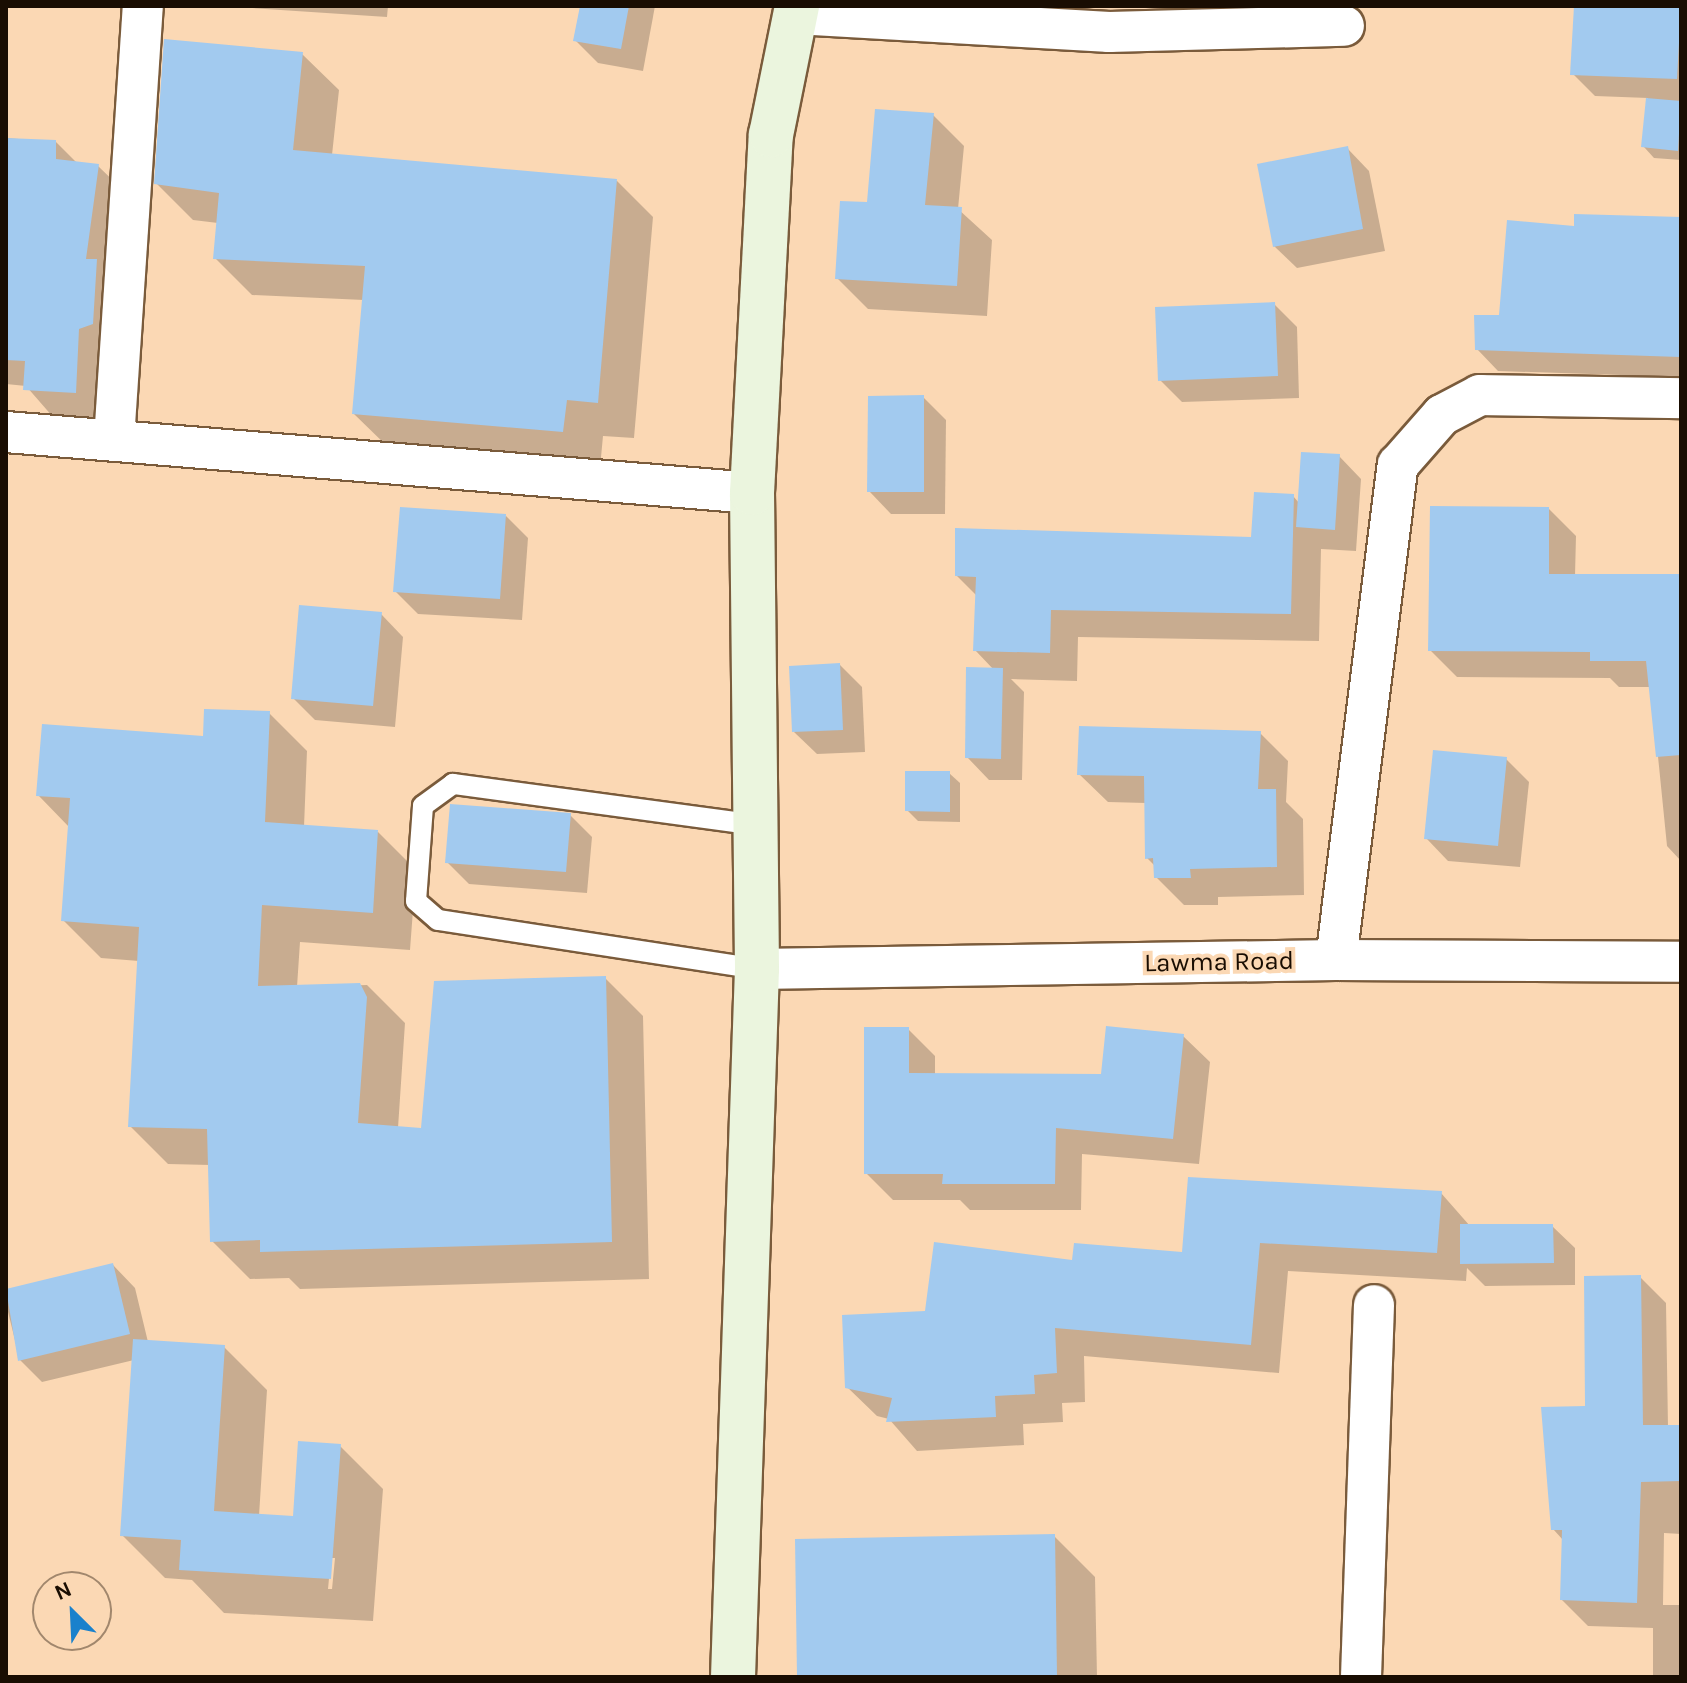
<!DOCTYPE html>
<html>
<head>
<meta charset="utf-8">
<style>
	body { margin:0 }
	#map { position:relative; width:1687px; height:1683px; overflow:hidden; background:#fbd8b4; font-family:Karla,sans-serif }
	div>[style] { position:absolute }
	.shadow>* { inset:0; background:#0003 }
	.building>* { inset:0; background:#a2caef }
	.roads { filter:drop-shadow(2px 0 #7a5b3b) drop-shadow(-2px 0 #7a5b3b) drop-shadow(0 2px #7a5b3b) drop-shadow(0 -2px #7a5b3b) }
	.lane>* { height:20px; margin:-10px; padding:0 10px; transform-origin:10px; border-radius:10px; background:#fff }
	.street>* { height:40px; margin:-20px; padding:0 20px; transform-origin:20px; border-radius:20px; background:#fff }
	.secondary>* { height:44px; margin:-22px; padding:0 22px; transform-origin:22px; border-radius:22px; background:#ebf5de }
	span { translate:-50% -50%; white-space:nowrap; text-align:center; line-height:1.15; -webkit-text-stroke:8px #fbd8b4; paint-order:stroke }
	.street-label { font-size:26px; color:#190d02 }
	.frame { position:absolute; inset:0; border:8px solid #190d02; pointer-events:none }
	.north { position:absolute; left:32px; top:1571px; width:80px; height:80px; box-sizing:border-box; background:#fbd8b4; border:2px solid #a1876d; border-radius:50%; rotate:336deg; font-size:22px; font-weight:700; line-height:32px; text-align:center; color:#190d02 }
	.north::after { content:''; display:block; margin:auto; width:28px; height:36px; background:#1a81cc; clip-path:polygon(50% 0,100% 100%,50% 72%,0 100%) }
</style>
</head>
<body>
<div id="map">
	<div class="shadow">
		<div style="clip-path:polygon(221px 6px,388px 6px,387px 17px)"></div>
		<div style="clip-path:polygon(582px 6px,655px 6px,643px 71px,598px 63px,575px 40px)"></div>
		<div style="clip-path:polygon(1576px 6px,1681px 6px,1681px 160px,1654px 158px,1644px 147px,1648px 98px,1595px 96px,1573px 74px)"></div>
		<div style="clip-path:polygon(302px 54px,339px 90px,332px 155px,617px 181px,653px 217px,634px 438px,603px 436px,600px 468px,391px 450px,354px 414px,364px 300px,252px 295px,215px 258px,218px 223px,193px 220px,156px 183px)"></div>
		<div style="clip-path:polygon(933px 115px,964px 146px,958px 209px,992px 240px,987px 316px,868px 309px,837px 278px,869px 204px)"></div>
		<div style="clip-path:polygon(6px 138px,56px 142px,77px 163px,98px 166px,126px 193px,102px 420px,53px 417px,26px 386px,6px 384px)"></div>
		<div style="clip-path:polygon(1347px 148px,1369px 171px,1385px 251px,1297px 268px,1274px 246px)"></div>
		<div style="clip-path:polygon(1576px 216px,1681px 219px,1681px 377px,1498px 371px,1477px 349px,1576px 228px)"></div>
		<div style="clip-path:polygon(1274px 304px,1297px 327px,1299px 398px,1182px 402px,1160px 380px)"></div>
		<div style="clip-path:polygon(923px 397px,946px 420px,945px 514px,891px 514px,869px 491px)"></div>
		<div style="clip-path:polygon(1339px 456px,1361px 479px,1356px 551px,1321px 549px,1319px 641px,1078px 637px,1077px 681px,1011px 679px,1024px 692px,1022px 780px,989px 780px,967px 757px,994px 670px,975px 650px,977px 596px,957px 576px,1252px 539px,1293px 496px,1300px 504px)"></div>
		<div style="clip-path:polygon(1549px 509px,1576px 536px,1575px 576px,1681px 576px,1681px 861px,1667px 846px,1651px 687px,1619px 687px,1610px 678px,1457px 677px,1430px 650px)"></div>
		<div style="clip-path:polygon(506px 516px,528px 538px,522px 620px,418px 614px,396px 592px)"></div>
		<div style="clip-path:polygon(381px 614px,403px 637px,395px 727px,315px 720px,293px 698px)"></div>
		<div style="clip-path:polygon(840px 665px,862px 687px,865px 752px,817px 754px,794px 732px)"></div>
		<div style="clip-path:polygon(269px 713px,307px 751px,304px 827px,378px 832px,416px 870px,410px 950px,300px 942px,297px 987px,367px 985px,405px 1023px,398px 1128px,422px 1130px,605px 978px,643px 1016px,649px 1279px,300px 1289px,289px 1278px,250px 1279px,212px 1241px,210px 1165px,168px 1164px,130px 1126px,139px 961px,101px 958px,63px 920px,70px 828px,38px 795px)"></div>
		<div style="clip-path:polygon(1260px 733px,1288px 761px,1286px 802px,1303px 819px,1304px 895px,1218px 897px,1218px 905px,1184px 905px,1156px 877px,1155px 866px,1147px 858px,1146px 803px,1108px 802px,1079px 774px)"></div>
		<div style="clip-path:polygon(1506px 759px,1529px 782px,1520px 867px,1448px 861px,1426px 838px)"></div>
		<div style="clip-path:polygon(949px 773px,960px 783px,960px 822px,918px 821px,907px 810px)"></div>
		<div style="clip-path:polygon(570px 815px,592px 837px,587px 893px,469px 884px,447px 862px)"></div>
		<div style="clip-path:polygon(908px 1029px,935px 1056px,935px 1075px,1103px 1076px,1183px 1036px,1210px 1062px,1199px 1164px,1082px 1154px,1081px 1210px,970px 1210px,960px 1200px,893px 1200px,866px 1173px)"></div>
		<div style="clip-path:polygon(1441px 1193px,1470px 1226px,1552px 1226px,1575px 1248px,1575px 1285px,1485px 1286px,1467px 1268px,1466px 1281px,1288px 1271px,1279px 1373px,1084px 1356px,1085px 1402px,1062px 1403px,1063px 1422px,1023px 1424px,1024px 1445px,917px 1451px,889px 1419px,877px 1416px,847px 1387px,927px 1313px,1074px 1262px,1184px 1254px)"></div>
		<div style="clip-path:polygon(evenodd,113px 1265px,135px 1288px,148px 1342px,224px 1347px,267px 1390px,259px 1516px,295px 1518px,340px 1446px,383px 1489px,373px 1621px,224px 1613px,192px 1580px,165px 1578px,122px 1535px,134px 1360px,42px 1382px,20px 1360px,6px 1304px,6px 1291px,113px 1265px,331px 1558px,335px 1558px,332px 1589px,328px 1589px,331px 1558px)"></div>
		<div style="clip-path:polygon(1640px 1277px,1666px 1303px,1668px 1427px,1681px 1427px,1681px 1534px,1664px 1533px,1663px 1605px,1681px 1605px,1681px 1677px,1653px 1677px,1653px 1628px,1588px 1626px,1562px 1600px,1563px 1540px,1553px 1529px,1587px 1408px)"></div>
		<div style="clip-path:polygon(1054px 1536px,1095px 1577px,1097px 1677px,799px 1677px)"></div>
	</div>
	<div class="building">
		<div style="clip-path:polygon(580px 6px,629px 6px,621px 49px,573px 41px)"></div>
		<div style="clip-path:polygon(1574px 6px,1681px 6px,1677px 79px,1570px 75px)"></div>
		<div style="clip-path:polygon(164px 39px,303px 52px,293px 150px,617px 179px,598px 403px,567px 400px,563px 432px,352px 414px,365px 266px,213px 259px,219px 193px,154px 184px)"></div>
		<div style="clip-path:polygon(1646px 98px,1681px 101px,1678px 151px,1641px 147px)"></div>
		<div style="clip-path:polygon(875px 109px,934px 113px,925px 205px,962px 207px,957px 286px,835px 279px,840px 201px,867px 202px)"></div>
		<div style="clip-path:polygon(6px 138px,56px 140px,56px 159px,99px 164px,86px 259px,97px 259px,93px 324px,79px 329px,76px 393px,23px 390px,25px 361px,6px 360px)"></div>
		<div style="clip-path:polygon(1348px 146px,1363px 229px,1273px 247px,1257px 164px)"></div>
		<div style="clip-path:polygon(1574px 214px,1681px 217px,1680px 357px,1475px 350px,1474px 315px,1499px 315px,1507px 220px,1574px 226px)"></div>
		<div style="clip-path:polygon(1275px 302px,1278px 376px,1158px 381px,1155px 307px)"></div>
		<div style="clip-path:polygon(924px 395px,924px 492px,867px 492px,868px 396px)"></div>
		<div style="clip-path:polygon(1301px 452px,1340px 454px,1335px 530px,1296px 527px)"></div>
		<div style="clip-path:polygon(1254px 492px,1294px 494px,1291px 614px,1051px 610px,1050px 653px,973px 651px,976px 577px,955px 576px,955px 528px,1251px 537px)"></div>
		<div style="clip-path:polygon(1430px 506px,1549px 507px,1549px 574px,1681px 574px,1681px 755px,1656px 757px,1646px 661px,1590px 661px,1590px 652px,1428px 651px)"></div>
		<div style="clip-path:polygon(400px 507px,506px 514px,500px 599px,393px 592px)"></div>
		<div style="clip-path:polygon(299px 605px,382px 612px,373px 706px,291px 699px)"></div>
		<div style="clip-path:polygon(840px 663px,843px 730px,792px 732px,789px 666px)"></div>
		<div style="clip-path:polygon(966px 667px,1003px 668px,1001px 759px,965px 758px)"></div>
		<div style="clip-path:polygon(204px 709px,270px 711px,265px 822px,378px 830px,373px 913px,262px 905px,258px 986px,360px 983px,367px 997px,358px 1123px,421px 1128px,434px 981px,606px 976px,612px 1242px,260px 1252px,260px 1240px,210px 1242px,207px 1129px,128px 1127px,139px 927px,61px 921px,70px 798px,36px 796px,42px 724px,203px 736px)"></div>
		<div style="clip-path:polygon(1079px 726px,1261px 731px,1258px 789px,1276px 789px,1277px 867px,1190px 869px,1191px 878px,1154px 878px,1153px 858px,1145px 859px,1144px 776px,1077px 775px)"></div>
		<div style="clip-path:polygon(1433px 750px,1507px 757px,1498px 846px,1424px 839px)"></div>
		<div style="clip-path:polygon(905px 771px,950px 771px,950px 812px,905px 811px)"></div>
		<div style="clip-path:polygon(450px 804px,571px 813px,566px 872px,445px 863px)"></div>
		<div style="clip-path:polygon(1106px 1026px,1184px 1034px,1173px 1139px,1056px 1128px,1055px 1184px,942px 1184px,943px 1174px,864px 1174px,864px 1027px,909px 1027px,909px 1073px,1101px 1074px)"></div>
		<div style="clip-path:polygon(1188px 1177px,1442px 1191px,1437px 1253px,1260px 1243px,1251px 1345px,1055px 1328px,1057px 1373px,1034px 1375px,1035px 1394px,995px 1396px,996px 1417px,886px 1422px,892px 1398px,845px 1388px,842px 1315px,925px 1311px,934px 1242px,1072px 1260px,1074px 1243px,1182px 1252px)"></div>
		<div style="clip-path:polygon(1460px 1224px,1553px 1224px,1554px 1263px,1460px 1264px)"></div>
		<div style="clip-path:polygon(113px 1263px,130px 1334px,18px 1361px,6px 1289px)"></div>
		<div style="clip-path:polygon(1641px 1275px,1643px 1425px,1681px 1425px,1681px 1481px,1641px 1482px,1637px 1603px,1560px 1600px,1562px 1530px,1551px 1530px,1541px 1407px,1585px 1406px,1584px 1276px)"></div>
		<div style="clip-path:polygon(133px 1339px,225px 1345px,214px 1511px,293px 1516px,298px 1441px,341px 1444px,331px 1579px,179px 1570px,181px 1540px,120px 1536px)"></div>
		<div style="clip-path:polygon(1055px 1534px,1057px 1677px,797px 1677px,795px 1539px)"></div>
	</div>
	<div class="roads">
		<div class="lane">
			<div style="left:757px;top:825px;width:307px;rotate:-172.3deg"></div>
			<div style="left:453px;top:784px;width:37px;rotate:144deg"></div>
			<div style="left:423px;top:806px;width:95px;rotate:94.2deg"></div>
			<div style="left:416px;top:901px;width:29px;rotate:41deg"></div>
			<div style="left:438px;top:920px;width:323px;rotate:8.7deg"></div>
		</div>
		<div class="street">
			<div style="left:796px;top:14px;width:314px;rotate:3.3deg"></div>
			<div style="left:1109px;top:32px;width:235px;rotate:-1.5deg"></div>
			<div style="left:6px;top:432px;width:748px;rotate:4.67deg"></div>
			<div style="left:114px;top:440px;width:435px;rotate:-86.2deg"></div>
			<div style="left:1336px;top:960px;width:499px;rotate:-82.9deg"></div>
			<div style="left:1398px;top:465px;width:67px;rotate:-48.7deg"></div>
			<div style="left:1442px;top:415px;width:43px;rotate:-27.8deg"></div>
			<div style="left:1480px;top:395px;width:201px;rotate:0.9deg"></div>
			<div style="left:757px;top:969px;width:579px;rotate:-0.89deg"></div>
			<div style="left:1336px;top:960px;width:345px;rotate:0.3deg"></div>
			<div style="left:1361px;top:1677px;width:372px;rotate:-88deg"></div>
		</div>
		<div class="secondary">
			<div style="left:733px;top:1677px;width:708px;rotate:-88.06deg"></div>
			<div style="left:757px;top:969px;width:476px;rotate:-90.6deg"></div>
			<div style="left:752px;top:493px;width:359px;rotate:-87deg"></div>
			<div style="left:771px;top:135px;width:132px;rotate:-78.6deg"></div>
		</div>
	</div>
	<div class="street-label">
		<span style="left:1219px;top:962px;rotate:-1deg">Lawma Road</span>
	</div>
	<div class="frame"></div>
	<div class="north">N</div>
</div>
</body>
</html>
